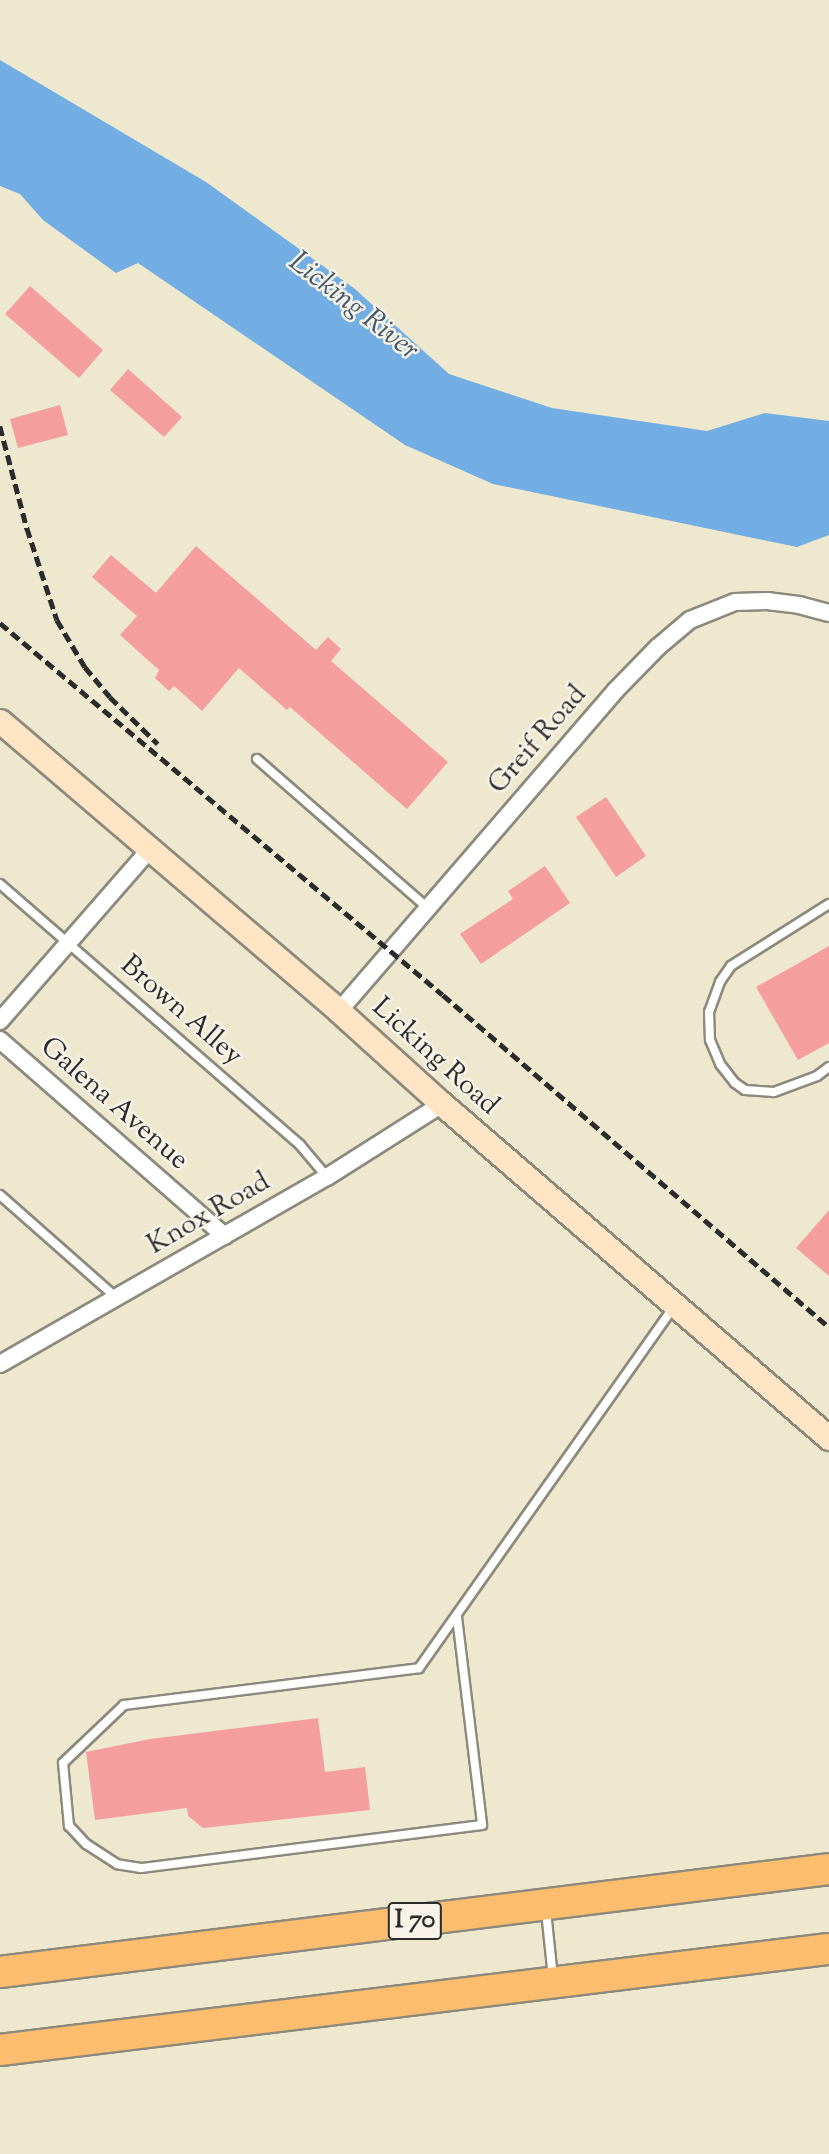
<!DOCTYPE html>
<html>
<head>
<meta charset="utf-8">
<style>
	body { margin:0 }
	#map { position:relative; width:829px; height:2154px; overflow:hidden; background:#eee8ce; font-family:"Sorts Mill Goudy",serif }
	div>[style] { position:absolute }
	.water>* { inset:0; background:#72ade3 }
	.building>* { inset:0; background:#f49f9d }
	.roads { filter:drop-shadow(2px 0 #8c8a7c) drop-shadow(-2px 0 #8c8a7c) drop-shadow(0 2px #8c8a7c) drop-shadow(0 -2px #8c8a7c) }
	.lane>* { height:8px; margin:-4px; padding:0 4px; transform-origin:4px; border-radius:4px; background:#fff }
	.street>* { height:16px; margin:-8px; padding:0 8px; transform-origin:8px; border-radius:8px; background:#fff }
	.secondary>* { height:23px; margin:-11.5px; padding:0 11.5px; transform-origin:11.5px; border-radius:11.5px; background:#fee5c5 }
	.highway>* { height:30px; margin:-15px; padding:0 15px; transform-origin:15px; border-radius:15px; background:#fcbd6f }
	.rail>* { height:4.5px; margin-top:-2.25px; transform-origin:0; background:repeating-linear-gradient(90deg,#2b2b2b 0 10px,transparent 0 15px) }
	span { translate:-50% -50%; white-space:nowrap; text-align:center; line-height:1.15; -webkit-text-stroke:5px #f7f3e8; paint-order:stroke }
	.shield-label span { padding:2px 5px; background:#f7f3e8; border:2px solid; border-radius:5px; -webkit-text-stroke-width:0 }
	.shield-label { font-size:26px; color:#2b2b2b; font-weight:700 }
	.street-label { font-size:28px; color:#2b2b2b }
	.water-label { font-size:30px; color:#44586b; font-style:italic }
</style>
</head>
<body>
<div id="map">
	<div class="water">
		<div style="clip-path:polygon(0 60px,206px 182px,355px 289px,449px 374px,552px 408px,707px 431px,765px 413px,829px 421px,829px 535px,797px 547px,493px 484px,405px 445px,138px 263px,116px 273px,43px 220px,20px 194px,0 186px)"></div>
	</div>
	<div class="building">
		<div style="clip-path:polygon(30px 286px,103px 350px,79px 378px,5px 314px)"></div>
		<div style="clip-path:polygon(128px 369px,182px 417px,164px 437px,110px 390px)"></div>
		<div style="clip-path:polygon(60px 405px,68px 435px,18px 448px,10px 419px)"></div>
		<div style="clip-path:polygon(196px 546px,316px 650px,328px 637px,341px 649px,331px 661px,448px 762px,407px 809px,290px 707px,287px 710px,239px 668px,202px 711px,174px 686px,169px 691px,155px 678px,159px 670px,120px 635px,137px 616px,92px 577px,111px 555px,156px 593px)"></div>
		<div style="clip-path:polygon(606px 797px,646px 856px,616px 877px,576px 817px)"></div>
		<div style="clip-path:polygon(545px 866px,570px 903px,481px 964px,460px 934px,513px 899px,508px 891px)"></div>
		<div style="clip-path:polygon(829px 946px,829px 1043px,798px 1060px,756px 987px)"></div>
		<div style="clip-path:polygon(829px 1210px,829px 1276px,796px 1248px)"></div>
		<div style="clip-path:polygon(318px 1718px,325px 1772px,365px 1767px,370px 1810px,203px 1828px,188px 1816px,187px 1808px,95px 1820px,86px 1752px,150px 1739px)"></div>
	</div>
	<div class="roads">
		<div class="lane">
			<div style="left:257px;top:759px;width:227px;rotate:41.1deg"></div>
			<div style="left:0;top:884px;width:398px;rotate:41deg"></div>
			<div style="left:300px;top:1145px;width:42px;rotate:49.8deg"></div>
			<div style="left:829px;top:904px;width:116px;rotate:147.7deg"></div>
			<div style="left:731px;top:966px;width:19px;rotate:125deg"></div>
			<div style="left:720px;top:982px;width:32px;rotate:110deg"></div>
			<div style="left:709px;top:1012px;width:28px;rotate:88deg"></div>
			<div style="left:710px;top:1040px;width:26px;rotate:67deg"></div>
			<div style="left:720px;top:1064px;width:24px;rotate:52deg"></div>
			<div style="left:735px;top:1083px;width:12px;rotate:35deg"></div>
			<div style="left:745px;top:1090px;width:29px;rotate:4deg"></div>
			<div style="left:774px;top:1092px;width:46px;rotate:-20.4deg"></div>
			<div style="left:817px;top:1076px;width:15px;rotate:-37deg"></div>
			<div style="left:0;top:1195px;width:156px;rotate:41.4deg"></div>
			<div style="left:457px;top:1617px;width:209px;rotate:83.1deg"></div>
			<div style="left:482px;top:1825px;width:344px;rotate:172.8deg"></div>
			<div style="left:141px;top:1868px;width:24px;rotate:-171deg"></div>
			<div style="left:117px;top:1864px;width:37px;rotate:-147deg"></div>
			<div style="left:86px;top:1844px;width:25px;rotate:-133deg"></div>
			<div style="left:69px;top:1826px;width:63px;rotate:-95.4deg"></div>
			<div style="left:63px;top:1763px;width:84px;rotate:-43.6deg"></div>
			<div style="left:124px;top:1705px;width:297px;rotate:-7.1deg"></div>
			<div style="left:419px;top:1668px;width:441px;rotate:-54.8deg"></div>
			<div style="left:546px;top:1911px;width:67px;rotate:84deg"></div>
		</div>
		<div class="street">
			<div style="left:339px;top:1011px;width:423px;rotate:-49.2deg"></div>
			<div style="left:615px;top:691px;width:62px;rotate:-45.7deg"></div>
			<div style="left:658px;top:647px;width:42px;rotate:-40.2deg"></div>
			<div style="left:690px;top:620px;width:48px;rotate:-21.8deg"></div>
			<div style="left:735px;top:602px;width:32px;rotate:-2deg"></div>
			<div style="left:767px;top:601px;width:32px;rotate:7deg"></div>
			<div style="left:799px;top:605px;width:31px;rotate:15deg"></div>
			<div style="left:0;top:1021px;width:228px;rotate:-48.9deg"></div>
			<div style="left:0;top:1040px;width:298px;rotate:41.1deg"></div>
			<div style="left:0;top:1364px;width:377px;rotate:-29.8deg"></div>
			<div style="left:327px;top:1177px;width:136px;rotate:-32.4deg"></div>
		</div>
		<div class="secondary">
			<div style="left:0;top:721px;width:446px;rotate:40.5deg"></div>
			<div style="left:339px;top:1011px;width:139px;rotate:42.1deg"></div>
			<div style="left:442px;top:1104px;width:511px;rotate:40.8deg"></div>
		</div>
		<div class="highway">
			<div style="left:0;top:1972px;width:835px;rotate:-7.08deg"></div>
			<div style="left:0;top:2050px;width:835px;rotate:-6.95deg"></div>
		</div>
	</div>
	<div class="rail">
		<div style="left:0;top:426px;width:106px;rotate:75.2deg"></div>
		<div style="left:27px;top:528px;width:97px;rotate:71.9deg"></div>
		<div style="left:57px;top:620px;width:55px;rotate:59.2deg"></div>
		<div style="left:85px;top:667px;width:39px;rotate:50deg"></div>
		<div style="left:110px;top:697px;width:67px;rotate:44.4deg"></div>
		<div style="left:0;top:623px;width:578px;rotate:40.02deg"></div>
		<div style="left:443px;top:995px;width:509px;rotate:40.7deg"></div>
	</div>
	<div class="shield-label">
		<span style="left:415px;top:1921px">I 70</span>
	</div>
	<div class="street-label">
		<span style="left:538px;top:740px;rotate:-49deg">Greif Road</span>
		<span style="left:181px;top:1011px;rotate:41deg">Brown Alley</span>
		<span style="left:435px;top:1057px;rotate:42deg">Licking Road</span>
		<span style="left:114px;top:1104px;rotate:41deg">Galena Avenue</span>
		<span style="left:209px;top:1214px;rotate:-30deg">Knox Road</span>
	</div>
	<div class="water-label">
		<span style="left:353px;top:307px;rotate:38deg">Licking River</span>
	</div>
</div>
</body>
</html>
